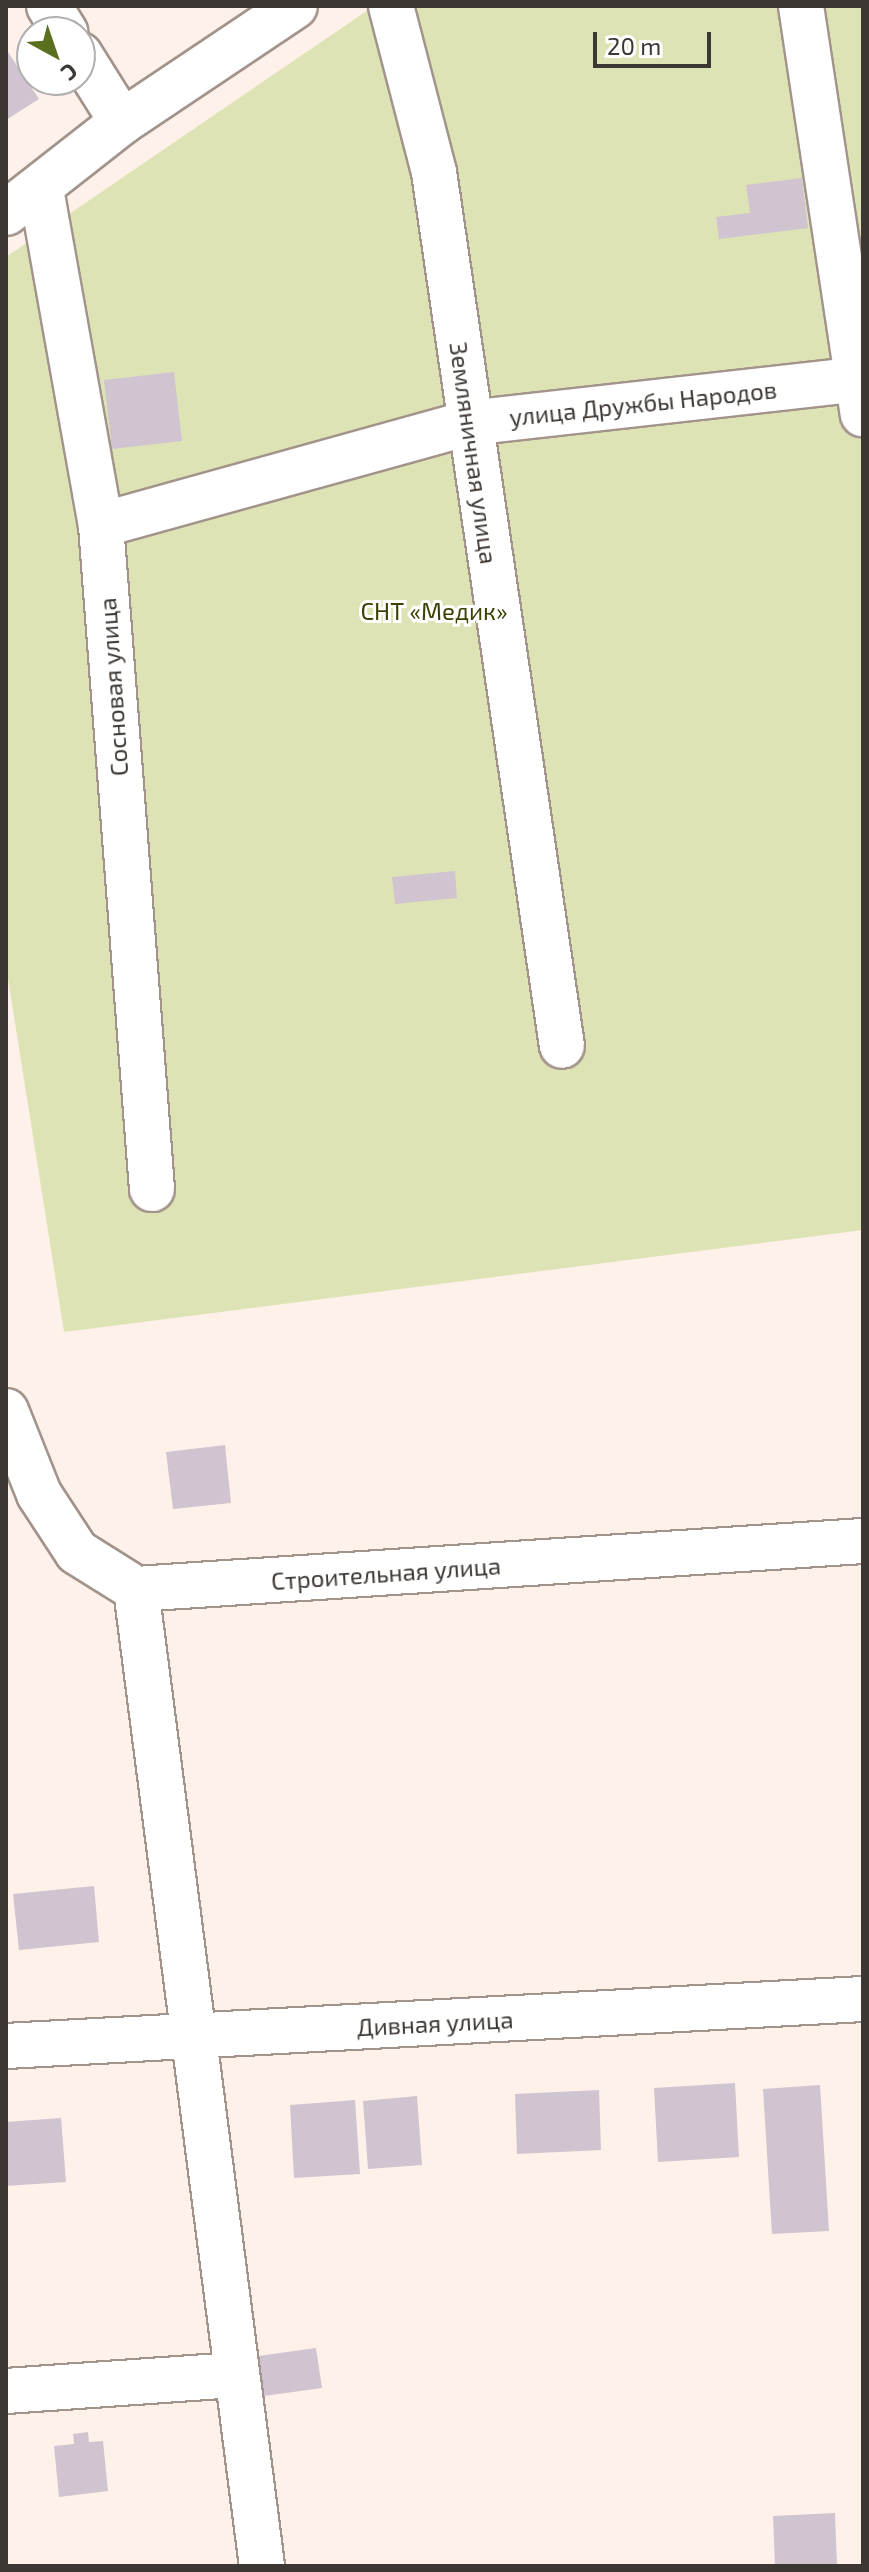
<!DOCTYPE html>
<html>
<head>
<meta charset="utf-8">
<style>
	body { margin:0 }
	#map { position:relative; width:869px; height:2572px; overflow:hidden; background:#fef1e9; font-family:"Exo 2",sans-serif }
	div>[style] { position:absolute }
	.green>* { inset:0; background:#dee3b5 }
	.building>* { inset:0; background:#d0c4d0 }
	.roads { filter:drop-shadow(2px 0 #a2948b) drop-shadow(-2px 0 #a2948b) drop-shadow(0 2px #a2948b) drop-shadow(0 -2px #a2948b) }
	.minor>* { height:44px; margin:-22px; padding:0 22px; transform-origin:22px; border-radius:22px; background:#fff }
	span { translate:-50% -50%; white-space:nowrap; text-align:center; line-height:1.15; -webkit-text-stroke:6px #fff; paint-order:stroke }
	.street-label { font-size:24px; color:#3d3733 }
	.park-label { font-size:24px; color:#3e4103 }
	.frame { position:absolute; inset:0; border:8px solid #3d3733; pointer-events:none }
	.north { position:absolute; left:16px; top:16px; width:80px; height:80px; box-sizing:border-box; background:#fff; border:2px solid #b1afad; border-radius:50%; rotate:140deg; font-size:22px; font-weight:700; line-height:32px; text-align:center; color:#3d3733 }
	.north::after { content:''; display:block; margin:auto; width:28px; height:36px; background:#5b701f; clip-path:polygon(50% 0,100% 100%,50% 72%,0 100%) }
	.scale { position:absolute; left:593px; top:32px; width:118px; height:36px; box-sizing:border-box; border:4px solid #3d3733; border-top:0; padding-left:10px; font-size:24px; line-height:28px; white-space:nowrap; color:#3d3733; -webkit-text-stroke:6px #fff; paint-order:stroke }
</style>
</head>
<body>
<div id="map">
	<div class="green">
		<div style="clip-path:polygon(374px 6px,863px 6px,863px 1230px,64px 1332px,6px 966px,6px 257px)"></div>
	</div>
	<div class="building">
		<div style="clip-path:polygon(6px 49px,39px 99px,6px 120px)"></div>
		<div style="clip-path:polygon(802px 178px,808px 228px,719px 239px,716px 217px,750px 213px,746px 185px)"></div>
		<div style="clip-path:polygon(174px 372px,182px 441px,112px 449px,104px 380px)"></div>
		<div style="clip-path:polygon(455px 871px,457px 898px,395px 904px,392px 877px)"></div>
		<div style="clip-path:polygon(225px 1445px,231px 1503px,173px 1509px,166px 1452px)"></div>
		<div style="clip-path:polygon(94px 1886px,99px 1942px,19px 1950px,13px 1894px)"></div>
		<div style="clip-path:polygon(735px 2083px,739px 2157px,658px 2162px,654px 2088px)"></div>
		<div style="clip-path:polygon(820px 2085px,829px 2231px,772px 2234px,763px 2089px)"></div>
		<div style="clip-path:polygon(599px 2090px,601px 2150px,517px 2154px,515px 2094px)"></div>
		<div style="clip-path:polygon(417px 2096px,422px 2165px,368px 2169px,363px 2101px)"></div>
		<div style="clip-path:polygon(355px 2100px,360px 2174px,294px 2178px,290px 2105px)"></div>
		<div style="clip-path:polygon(61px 2118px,66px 2182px,6px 2186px,6px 2122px)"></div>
		<div style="clip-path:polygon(316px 2348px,322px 2388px,264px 2396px,258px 2356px)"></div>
		<div style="clip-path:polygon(88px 2432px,89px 2442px,103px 2441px,108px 2491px,59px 2497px,54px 2446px,74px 2444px,73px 2434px)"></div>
		<div style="clip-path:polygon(835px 2513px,837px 2566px,775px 2566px,773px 2516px)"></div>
	</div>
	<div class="roads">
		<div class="minor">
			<div style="left:49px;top:6px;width:31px;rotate:58deg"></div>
			<div style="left:391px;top:6px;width:171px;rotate:75.5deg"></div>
			<div style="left:434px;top:172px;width:883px;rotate:81.67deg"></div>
			<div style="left:801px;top:6px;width:413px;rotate:81.4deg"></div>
			<div style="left:80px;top:55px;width:79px;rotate:57.9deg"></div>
			<div style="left:41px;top:189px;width:341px;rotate:79.9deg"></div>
			<div style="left:101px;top:525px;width:666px;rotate:85.61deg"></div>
			<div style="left:6px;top:213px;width:147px;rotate:-38.1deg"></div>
			<div style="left:122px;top:122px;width:208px;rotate:-33.8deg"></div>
			<div style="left:101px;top:525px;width:382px;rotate:-15.5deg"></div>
			<div style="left:469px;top:423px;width:396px;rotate:-6.4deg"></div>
			<div style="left:6px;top:1411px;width:89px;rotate:68.3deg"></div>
			<div style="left:39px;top:1494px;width:69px;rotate:56.8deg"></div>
			<div style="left:77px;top:1552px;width:70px;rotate:32.1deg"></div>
			<div style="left:136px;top:1589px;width:729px;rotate:-3.78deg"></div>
			<div style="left:136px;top:1589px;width:985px;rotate:82.65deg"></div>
			<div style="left:6px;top:2046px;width:858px;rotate:-3.14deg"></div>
			<div style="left:6px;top:2391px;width:231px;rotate:-4deg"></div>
		</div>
	</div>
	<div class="street-label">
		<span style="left:643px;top:403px;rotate:-6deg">улица Дружбы Народов</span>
		<span style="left:474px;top:453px;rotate:82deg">Земляничная улица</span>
		<span style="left:113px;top:687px;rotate:-94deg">Сосновая улица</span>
		<span style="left:386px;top:1573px;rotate:-4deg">Строительная улица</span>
		<span style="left:435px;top:2023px;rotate:-3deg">Дивная улица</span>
	</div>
	<div class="park-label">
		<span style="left:434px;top:611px">СНТ «Медик»</span>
	</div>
	<div class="frame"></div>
	<div class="north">С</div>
	<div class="scale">20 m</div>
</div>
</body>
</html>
